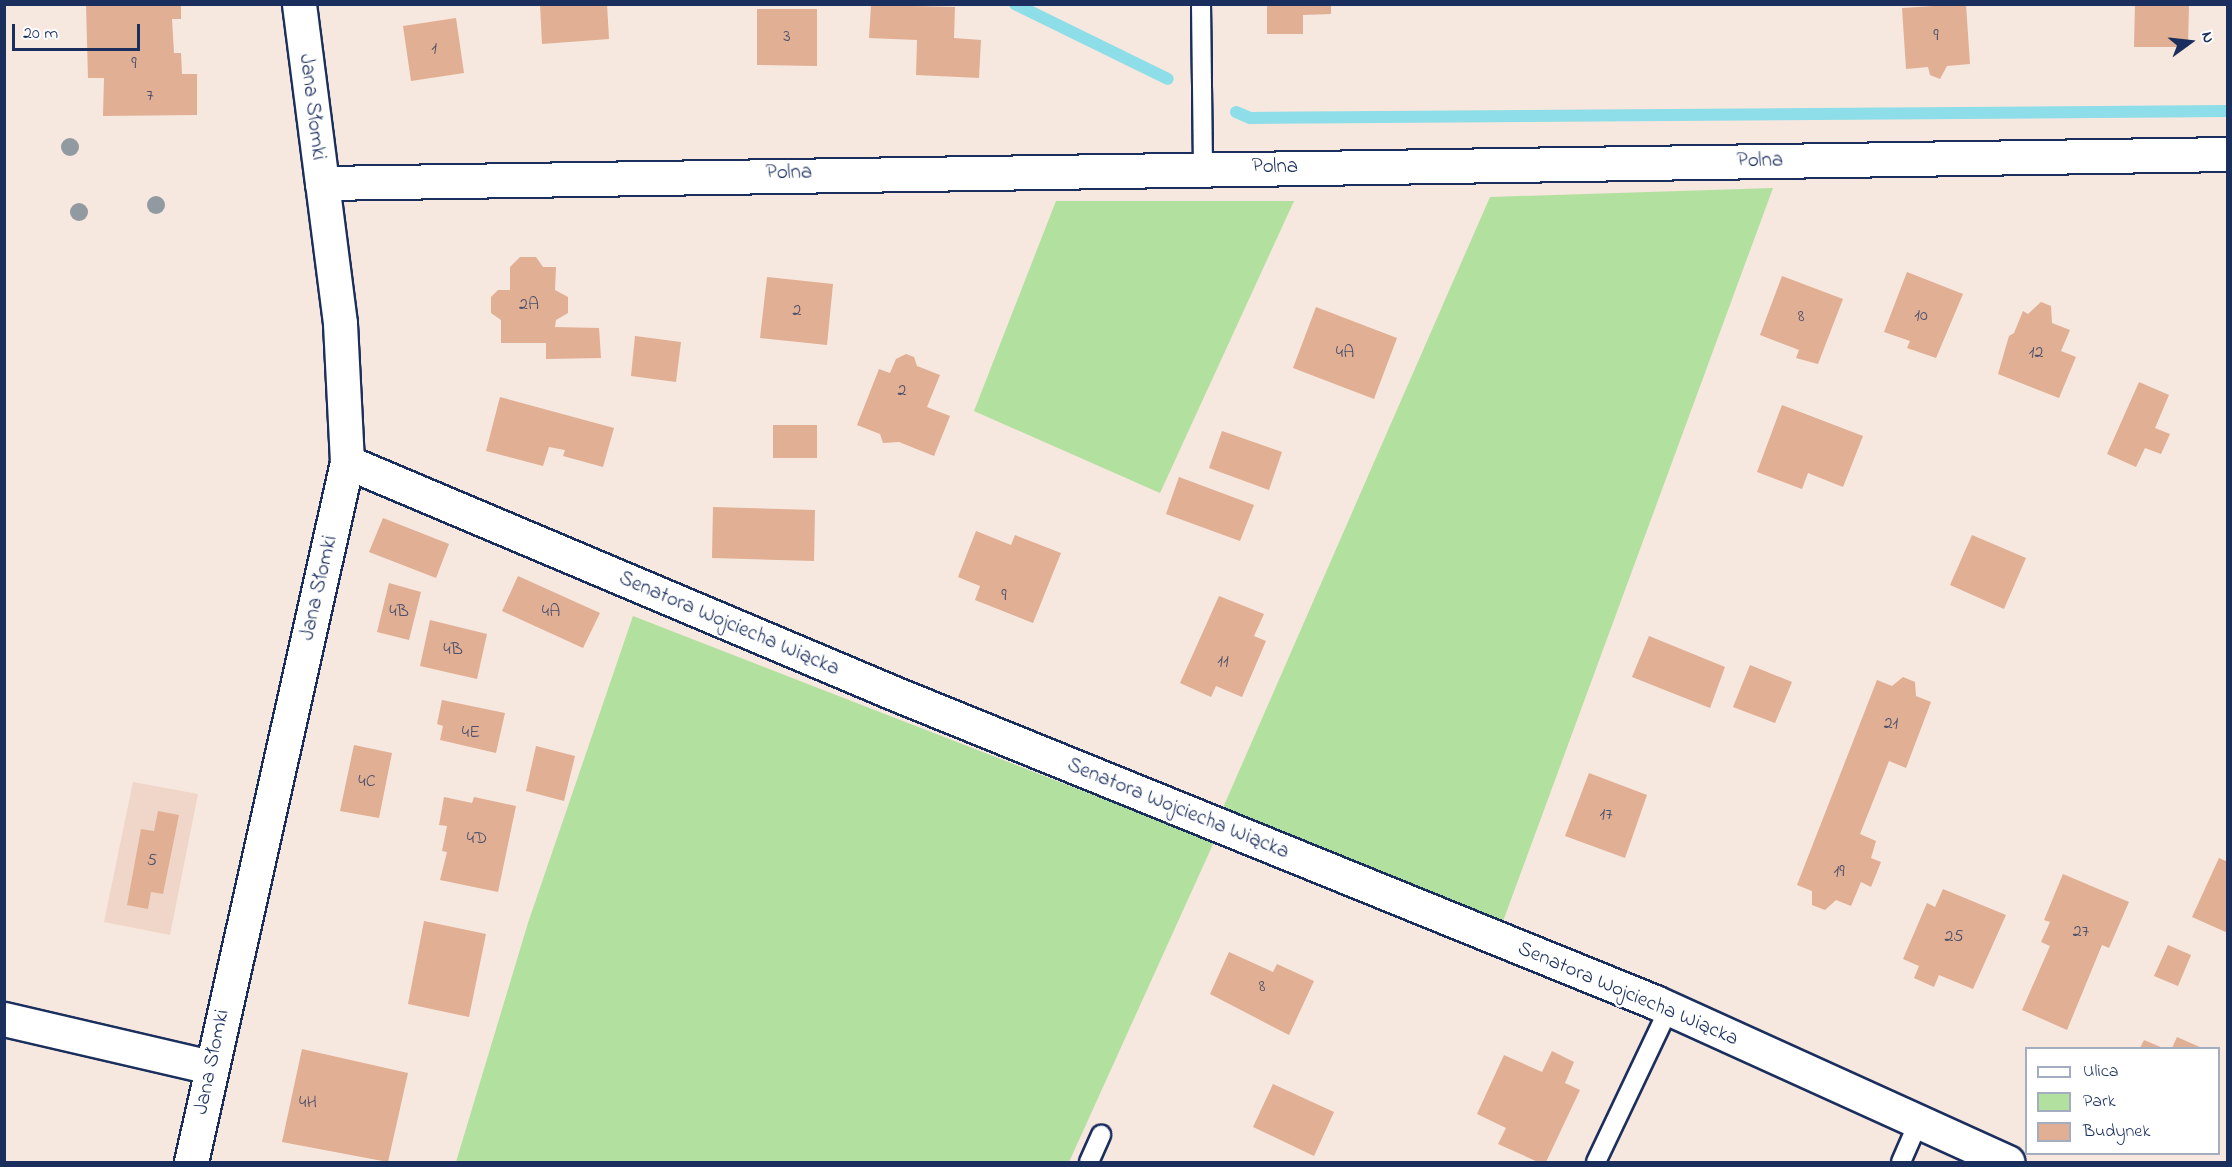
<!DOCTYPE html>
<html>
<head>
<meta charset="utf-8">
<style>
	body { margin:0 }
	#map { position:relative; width:2232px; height:1167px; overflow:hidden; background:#f6e7df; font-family:"Indie Flower",sans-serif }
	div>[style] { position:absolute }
	.built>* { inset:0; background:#f0d6c8 }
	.green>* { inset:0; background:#b2e09f }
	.stream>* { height:12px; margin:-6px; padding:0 6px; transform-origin:6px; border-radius:6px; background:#8ddee8 }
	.building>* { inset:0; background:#e1af93 }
	.roads { filter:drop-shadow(2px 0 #1b2f5e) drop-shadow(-2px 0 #1b2f5e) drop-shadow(0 2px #1b2f5e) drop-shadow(0 -2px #1b2f5e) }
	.lane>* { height:18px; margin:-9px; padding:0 9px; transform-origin:9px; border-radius:9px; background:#fff }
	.street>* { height:33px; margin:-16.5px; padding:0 16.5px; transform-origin:16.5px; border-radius:16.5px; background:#fff }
	.secondary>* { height:33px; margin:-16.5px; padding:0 16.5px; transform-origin:16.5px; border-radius:16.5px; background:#fff }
	.trees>* { width:18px; height:18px; margin:-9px; border-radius:50%; background:#929aa1 }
	span { translate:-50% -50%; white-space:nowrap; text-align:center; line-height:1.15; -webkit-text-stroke:5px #fff; paint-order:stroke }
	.number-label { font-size:18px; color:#4c4f6b }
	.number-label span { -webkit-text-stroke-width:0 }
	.street-label { font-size:21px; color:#1b2f5e }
	.frame { position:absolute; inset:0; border:6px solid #1b2f5e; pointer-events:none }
	.legend { position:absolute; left:2025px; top:1047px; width:195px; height:108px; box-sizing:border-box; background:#fff; border:2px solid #a4acbf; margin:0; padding:8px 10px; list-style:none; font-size:18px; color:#1b2f5e }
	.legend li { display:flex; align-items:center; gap:12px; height:30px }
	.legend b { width:30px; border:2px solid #a4acbf }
	.north { position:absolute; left:2160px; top:12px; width:60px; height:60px; -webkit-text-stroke:4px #fff; paint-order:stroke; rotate:75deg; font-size:16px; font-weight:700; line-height:24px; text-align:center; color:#1b2f5e }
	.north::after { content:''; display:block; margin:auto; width:21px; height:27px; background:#1b2f5e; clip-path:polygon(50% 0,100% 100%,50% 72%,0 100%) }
	.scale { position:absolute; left:12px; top:24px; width:128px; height:27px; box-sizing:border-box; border:3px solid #1b2f5e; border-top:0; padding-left:8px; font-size:18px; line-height:21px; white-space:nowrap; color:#1b2f5e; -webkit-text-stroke:4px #fff; paint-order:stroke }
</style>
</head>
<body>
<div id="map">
	<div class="built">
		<div style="clip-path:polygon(133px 782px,198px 794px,170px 935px,104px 922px)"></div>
	</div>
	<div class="green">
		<div style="clip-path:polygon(1773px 188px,1502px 924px,1222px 810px,1490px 197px)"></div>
		<div style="clip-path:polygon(1056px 201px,1294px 201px,1160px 493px,974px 411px)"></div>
		<div style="clip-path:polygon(633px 616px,1214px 842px,1069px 1162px,456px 1162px,528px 923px)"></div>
	</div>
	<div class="stream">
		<div style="left:1015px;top:4px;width:170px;rotate:26.1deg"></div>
		<div style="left:1236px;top:112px;width:15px;rotate:23deg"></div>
		<div style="left:1250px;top:118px;width:978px;rotate:-0.41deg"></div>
	</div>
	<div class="building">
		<div style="clip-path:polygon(86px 4px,181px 4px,181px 19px,172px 19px,174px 53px,181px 53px,182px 74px,197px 74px,197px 115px,103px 116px,104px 78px,88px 78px)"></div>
		<div style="clip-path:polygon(540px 4px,607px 4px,609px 39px,542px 44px)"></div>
		<div style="clip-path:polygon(1267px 4px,1331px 4px,1331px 14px,1303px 15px,1303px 34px,1267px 34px)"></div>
		<div style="clip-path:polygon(1966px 4px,1970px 64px,1947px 66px,1940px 79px,1930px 75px,1928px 67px,1906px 69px,1902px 8px)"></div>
		<div style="clip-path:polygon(2135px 4px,2189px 4px,2188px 47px,2134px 47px)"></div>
		<div style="clip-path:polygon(871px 5px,955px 7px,954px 38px,981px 40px,979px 78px,916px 75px,917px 40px,869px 38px)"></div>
		<div style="clip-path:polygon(757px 9px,817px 9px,817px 66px,757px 65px)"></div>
		<div style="clip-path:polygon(456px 18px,464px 73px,411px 81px,403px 26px)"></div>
		<div style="clip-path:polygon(520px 257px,536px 257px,543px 267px,556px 267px,555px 290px,568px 297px,568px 313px,556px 320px,555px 327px,599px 328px,601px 358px,546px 359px,546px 343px,501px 343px,501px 320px,491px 313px,491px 297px,498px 290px,510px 290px,510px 267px)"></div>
		<div style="clip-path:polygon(1907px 272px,1963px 294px,1936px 358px,1907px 348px,1910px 341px,1884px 332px)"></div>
		<div style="clip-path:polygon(1782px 276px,1843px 299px,1818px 364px,1796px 358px,1799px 350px,1760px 335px)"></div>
		<div style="clip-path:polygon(767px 277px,833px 284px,827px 345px,760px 338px)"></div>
		<div style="clip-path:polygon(2041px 302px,2051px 306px,2052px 323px,2070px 330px,2061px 351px,2076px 357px,2059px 398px,1998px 374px,2009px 336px,2014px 333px,2023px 311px,2028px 314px)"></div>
		<div style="clip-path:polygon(1316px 307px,1397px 338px,1374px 399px,1293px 368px)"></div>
		<div style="clip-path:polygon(635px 336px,681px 342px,676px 382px,631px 376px)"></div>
		<div style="clip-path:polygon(906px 354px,914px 357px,917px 366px,940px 375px,927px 407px,950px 416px,934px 456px,899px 442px,883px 443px,880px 434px,857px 425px,879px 369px,890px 373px,896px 359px)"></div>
		<div style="clip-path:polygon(2139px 382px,2169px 395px,2155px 428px,2170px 434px,2161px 454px,2145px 448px,2136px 467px,2107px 454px)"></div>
		<div style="clip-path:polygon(500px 397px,614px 428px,603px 467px,563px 456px,565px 450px,549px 447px,543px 466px,486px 451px)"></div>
		<div style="clip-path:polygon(1782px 405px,1863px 436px,1843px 487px,1808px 473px,1802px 489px,1757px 472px)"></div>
		<div style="clip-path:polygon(773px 425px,817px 425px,817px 458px,773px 458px)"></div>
		<div style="clip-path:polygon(1222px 431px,1282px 452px,1269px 490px,1209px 468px)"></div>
		<div style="clip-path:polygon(1179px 477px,1254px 505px,1240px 541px,1166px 514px)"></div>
		<div style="clip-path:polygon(713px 507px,815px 510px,814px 561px,712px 558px)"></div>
		<div style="clip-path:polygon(383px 518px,449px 544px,436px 578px,369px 552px)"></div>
		<div style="clip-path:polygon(976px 531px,1011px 545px,1015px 535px,1061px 553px,1033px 623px,975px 600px,980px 586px,958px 577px)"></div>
		<div style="clip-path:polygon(1972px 535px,2026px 558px,2004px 609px,1950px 585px)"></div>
		<div style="clip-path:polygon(518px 576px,600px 613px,583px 648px,502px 611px)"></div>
		<div style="clip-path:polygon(389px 583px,421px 592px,409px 640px,377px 632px)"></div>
		<div style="clip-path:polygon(1219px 596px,1264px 614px,1254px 636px,1266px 641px,1242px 697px,1216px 686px,1211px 697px,1180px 683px)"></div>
		<div style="clip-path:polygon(430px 620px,487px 634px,477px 679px,420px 666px)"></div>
		<div style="clip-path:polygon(1649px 636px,1725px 667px,1710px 708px,1632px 677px)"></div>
		<div style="clip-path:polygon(1750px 665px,1792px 682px,1775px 723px,1733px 707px)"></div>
		<div style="clip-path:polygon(1903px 677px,1915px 682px,1916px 696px,1931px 702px,1906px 768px,1889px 761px,1860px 834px,1876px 841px,1871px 858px,1881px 862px,1871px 887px,1861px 882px,1851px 906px,1836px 900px,1825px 910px,1812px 905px,1812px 891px,1797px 885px,1877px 680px,1892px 686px)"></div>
		<div style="clip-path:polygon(442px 700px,505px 713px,496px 753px,440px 740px,443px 726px,437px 724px)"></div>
		<div style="clip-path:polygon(354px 745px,392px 753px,379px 818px,340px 811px)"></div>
		<div style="clip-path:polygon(536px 746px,575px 756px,564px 801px,526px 791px)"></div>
		<div style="clip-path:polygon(1589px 773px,1647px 795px,1625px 858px,1565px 836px)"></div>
		<div style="clip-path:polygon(444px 797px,472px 803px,474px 797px,516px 806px,498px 892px,440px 880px,447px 852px,442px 851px,447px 826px,439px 825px)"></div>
		<div style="clip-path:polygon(158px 811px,179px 815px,163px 894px,151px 892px,148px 909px,127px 905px,141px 829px,154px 831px)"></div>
		<div style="clip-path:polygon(2219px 858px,2228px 862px,2228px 933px,2192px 917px)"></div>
		<div style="clip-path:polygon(2063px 874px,2129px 902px,2109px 948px,2102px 945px,2067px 1030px,2022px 1010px,2050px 946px,2041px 942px,2050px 922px,2044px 920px)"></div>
		<div style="clip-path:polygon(1943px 889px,2006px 915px,1973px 989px,1939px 975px,1934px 987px,1914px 978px,1919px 966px,1903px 959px,1927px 903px,1935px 907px)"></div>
		<div style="clip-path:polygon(424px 921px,486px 934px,469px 1017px,408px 1004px)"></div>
		<div style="clip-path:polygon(2168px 945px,2191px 955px,2178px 986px,2154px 976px)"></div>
		<div style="clip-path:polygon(1229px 952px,1273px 972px,1277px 964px,1314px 981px,1289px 1035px,1210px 994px)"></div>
		<div style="clip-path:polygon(2177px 1037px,2202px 1048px,2172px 1048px)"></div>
		<div style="clip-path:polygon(2144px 1040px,2163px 1048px,2140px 1048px)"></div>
		<div style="clip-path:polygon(302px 1049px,408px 1073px,388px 1162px,282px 1142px)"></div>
		<div style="clip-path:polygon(1552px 1051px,1574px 1062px,1565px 1083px,1580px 1090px,1546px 1162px,1538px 1162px,1498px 1144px,1506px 1128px,1477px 1114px,1504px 1055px,1542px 1072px)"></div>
		<div style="clip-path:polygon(1273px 1084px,1334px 1112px,1314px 1156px,1253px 1127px)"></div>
	</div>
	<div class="roads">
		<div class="lane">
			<div style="left:1201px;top:4px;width:162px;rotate:89.3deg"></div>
			<div style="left:1089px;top:1162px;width:30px;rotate:-66deg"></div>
			<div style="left:1596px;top:1162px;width:170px;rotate:-64.6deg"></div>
			<div style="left:1901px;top:1162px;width:43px;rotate:-66.4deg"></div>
		</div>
		<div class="street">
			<div style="left:299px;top:4px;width:180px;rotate:82.7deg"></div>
			<div style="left:347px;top:462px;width:596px;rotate:22.91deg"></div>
			<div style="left:896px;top:694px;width:819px;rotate:22.09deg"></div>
			<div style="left:1655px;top:1002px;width:387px;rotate:24.4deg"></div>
			<div style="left:4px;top:1019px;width:212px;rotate:13.1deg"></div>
		</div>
		<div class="secondary">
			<div style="left:191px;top:1162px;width:717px;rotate:-77.44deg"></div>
			<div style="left:347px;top:462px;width:139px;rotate:-92.9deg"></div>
			<div style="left:340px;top:323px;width:141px;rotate:-97.3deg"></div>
			<div style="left:322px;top:183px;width:1906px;rotate:-0.87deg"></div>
		</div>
	</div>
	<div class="trees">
		<div style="left:70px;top:147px"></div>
		<div style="left:156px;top:205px"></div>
		<div style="left:79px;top:212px"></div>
	</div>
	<div class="number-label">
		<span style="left:1936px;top:36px">9</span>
		<span style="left:787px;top:37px">3</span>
		<span style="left:434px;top:49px">1</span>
		<span style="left:134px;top:64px">9</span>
		<span style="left:150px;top:96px">7</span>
		<span style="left:529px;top:305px">2A</span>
		<span style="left:797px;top:311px">2</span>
		<span style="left:1921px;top:316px">10</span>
		<span style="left:1801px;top:317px">8</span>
		<span style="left:1345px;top:353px">4A</span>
		<span style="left:2036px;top:353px">12</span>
		<span style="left:902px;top:391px">2</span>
		<span style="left:1004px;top:596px">9</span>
		<span style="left:399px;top:612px">4B</span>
		<span style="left:551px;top:612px">4A</span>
		<span style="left:453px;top:650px">4B</span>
		<span style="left:1223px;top:662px">11</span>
		<span style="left:1891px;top:724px">21</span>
		<span style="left:471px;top:733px">4E</span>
		<span style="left:367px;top:782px">4C</span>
		<span style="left:1606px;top:815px">17</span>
		<span style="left:477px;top:839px">4D</span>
		<span style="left:152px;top:861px">5</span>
		<span style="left:1839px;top:872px">19</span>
		<span style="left:2081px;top:932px">27</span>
		<span style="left:1954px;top:937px">25</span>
		<span style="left:1262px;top:987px">8</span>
		<span style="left:308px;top:1103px">4H</span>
	</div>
	<div class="street-label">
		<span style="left:312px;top:107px;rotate:83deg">Jana Słomki</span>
		<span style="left:1760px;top:161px;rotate:-1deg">Polna</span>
		<span style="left:1275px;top:167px">Polna</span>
		<span style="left:789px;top:173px;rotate:-1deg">Polna</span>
		<span style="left:319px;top:588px;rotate:-77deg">Jana Słomki</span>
		<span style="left:729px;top:624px;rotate:23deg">Senatora Wojciecha Wiącka</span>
		<span style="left:1178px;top:809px;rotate:22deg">Senatora Wojciecha Wiącka</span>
		<span style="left:1628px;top:994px;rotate:23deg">Senatora Wojciecha Wiącka</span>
		<span style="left:212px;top:1062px;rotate:-78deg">Jana Słomki</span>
	</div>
	<div class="frame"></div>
	<ul class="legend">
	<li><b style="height:8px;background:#fff"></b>Ulica</li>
	<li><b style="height:16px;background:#b2e09f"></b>Park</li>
	<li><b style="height:16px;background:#e1af93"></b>Budynek</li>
	</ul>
	<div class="north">N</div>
	<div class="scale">20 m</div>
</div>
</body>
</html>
